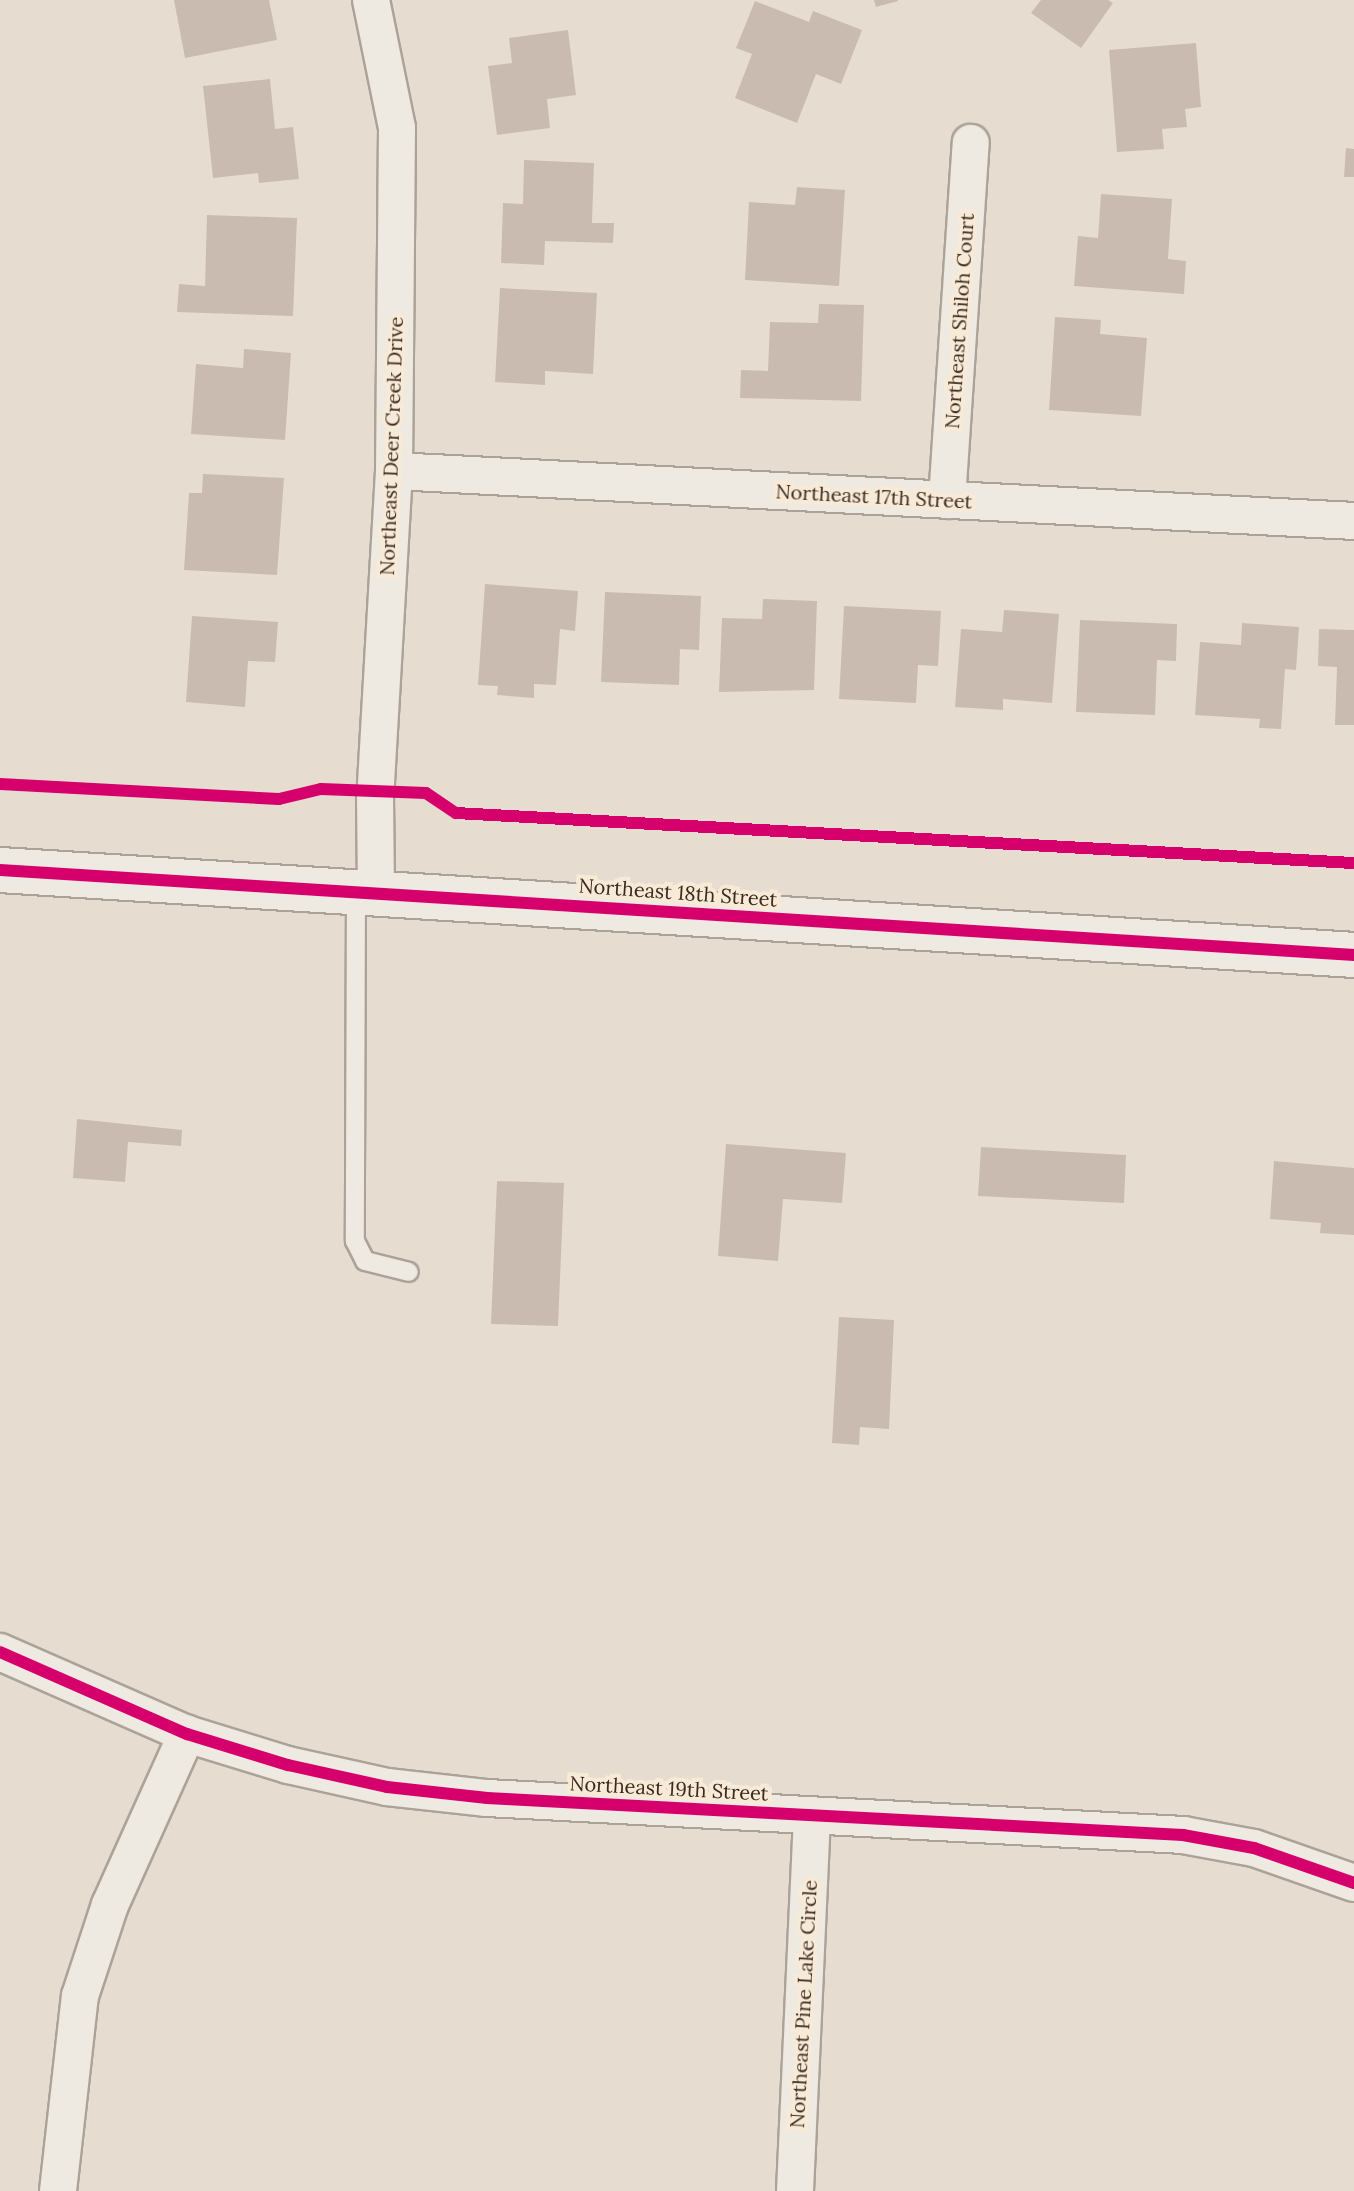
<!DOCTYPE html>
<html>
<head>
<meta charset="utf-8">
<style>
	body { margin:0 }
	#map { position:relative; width:1354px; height:2191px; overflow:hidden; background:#e6ddd0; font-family:Lora,serif }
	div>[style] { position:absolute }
	.building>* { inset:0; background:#cabbb1 }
	.roads { filter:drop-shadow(2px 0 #aca298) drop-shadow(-2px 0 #aca298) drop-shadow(0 2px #aca298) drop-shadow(0 -2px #aca298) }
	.lane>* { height:18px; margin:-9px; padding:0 9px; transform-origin:9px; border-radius:9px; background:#eee9e1 }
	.street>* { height:36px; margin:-18px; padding:0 18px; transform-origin:18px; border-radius:18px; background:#eee9e1 }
	.secondary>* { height:44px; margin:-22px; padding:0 22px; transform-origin:22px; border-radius:22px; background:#eee9e1 }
	.cycleway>* { height:12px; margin:-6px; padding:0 6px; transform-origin:6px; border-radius:6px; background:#d6006c }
	span { translate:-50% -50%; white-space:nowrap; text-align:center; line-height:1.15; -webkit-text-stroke:8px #f7ead6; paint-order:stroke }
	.street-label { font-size:20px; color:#3c2a1f }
</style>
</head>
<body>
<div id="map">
	<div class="building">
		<div style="clip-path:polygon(174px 0,269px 0,277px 40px,185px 58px)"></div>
		<div style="clip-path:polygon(874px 0,898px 0,898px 1px,876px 7px)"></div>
		<div style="clip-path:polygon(1041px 0,1108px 0,1113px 3px,1081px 48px,1031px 13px)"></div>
		<div style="clip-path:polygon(755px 1px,809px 22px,813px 11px,862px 30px,841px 84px,816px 74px,797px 123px,735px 98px,752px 54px,736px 48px)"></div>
		<div style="clip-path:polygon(568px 30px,576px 95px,547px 99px,550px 128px,497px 135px,488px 66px,512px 63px,509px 38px)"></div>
		<div style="clip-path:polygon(1196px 43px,1201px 107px,1185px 109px,1187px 127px,1162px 129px,1164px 149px,1117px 152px,1109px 50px)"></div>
		<div style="clip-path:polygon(270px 79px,275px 129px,293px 127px,299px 179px,259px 183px,258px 173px,213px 178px,203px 86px)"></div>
		<div style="clip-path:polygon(1346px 148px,1354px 149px,1354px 177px,1344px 177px)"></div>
		<div style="clip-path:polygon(524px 160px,594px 163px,592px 223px,614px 223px,613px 243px,545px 241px,544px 265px,501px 263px,503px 203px,523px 204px)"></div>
		<div style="clip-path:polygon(797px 187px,845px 190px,839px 286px,745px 280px,749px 202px,795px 205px)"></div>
		<div style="clip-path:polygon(1101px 194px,1172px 199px,1168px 259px,1186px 261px,1184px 294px,1074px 286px,1078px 236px,1098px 238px)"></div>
		<div style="clip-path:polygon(207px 215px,297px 218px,293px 316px,177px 312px,179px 284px,205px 286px)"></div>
		<div style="clip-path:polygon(500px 288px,597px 293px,593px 374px,545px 371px,545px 385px,495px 382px)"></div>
		<div style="clip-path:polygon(819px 304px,864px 305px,861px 401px,740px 398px,741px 370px,768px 371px,770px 322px,818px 323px)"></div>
		<div style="clip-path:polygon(1055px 317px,1101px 320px,1100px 334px,1147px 338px,1141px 416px,1049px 410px)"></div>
		<div style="clip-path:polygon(244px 349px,291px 353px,285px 440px,191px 434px,196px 364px,243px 368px)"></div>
		<div style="clip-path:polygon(203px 474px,284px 478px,277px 575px,184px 570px,189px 493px,202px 493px)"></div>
		<div style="clip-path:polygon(485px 584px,578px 591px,575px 631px,560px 629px,556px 685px,534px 684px,534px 698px,497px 695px,498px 686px,478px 685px)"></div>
		<div style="clip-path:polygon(605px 592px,701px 596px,699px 650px,680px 649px,679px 685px,601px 682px)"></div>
		<div style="clip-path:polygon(763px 599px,817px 601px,814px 690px,719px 692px,722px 618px,762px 619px)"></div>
		<div style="clip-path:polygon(844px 606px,941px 611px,938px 666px,918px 665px,916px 703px,839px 699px)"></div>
		<div style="clip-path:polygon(1004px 610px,1059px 614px,1052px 703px,1003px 699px,1003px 710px,955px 707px,961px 629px,1002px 632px)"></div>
		<div style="clip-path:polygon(192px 616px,278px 622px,275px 662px,248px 661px,245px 707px,186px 702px)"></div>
		<div style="clip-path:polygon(1080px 620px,1177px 624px,1176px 661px,1157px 660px,1155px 715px,1076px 712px)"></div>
		<div style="clip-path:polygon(1242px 623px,1299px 627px,1296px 670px,1285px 669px,1281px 729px,1259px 728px,1260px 719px,1195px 715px,1200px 642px,1241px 645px)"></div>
		<div style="clip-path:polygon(1319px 629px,1354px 630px,1354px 725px,1335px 725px,1337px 667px,1318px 666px)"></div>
		<div style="clip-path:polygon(77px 1119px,182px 1130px,181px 1146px,128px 1142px,125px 1182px,73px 1178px)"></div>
		<div style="clip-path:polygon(726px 1144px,846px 1153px,842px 1203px,783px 1199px,778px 1261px,718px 1256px)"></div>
		<div style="clip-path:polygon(981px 1147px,1126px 1155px,1124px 1203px,978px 1196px)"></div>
		<div style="clip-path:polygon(1274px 1161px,1354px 1168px,1354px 1235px,1320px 1233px,1321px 1223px,1270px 1219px)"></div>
		<div style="clip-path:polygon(497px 1181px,564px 1183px,558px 1326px,491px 1324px)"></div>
		<div style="clip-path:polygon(839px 1317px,894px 1320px,889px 1429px,860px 1427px,859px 1445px,832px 1443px)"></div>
	</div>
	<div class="roads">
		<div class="lane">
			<div style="left:356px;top:892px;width:349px;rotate:90.2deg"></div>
			<div style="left:355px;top:1241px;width:22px;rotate:63deg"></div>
			<div style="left:365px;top:1261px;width:45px;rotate:14deg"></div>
		</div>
		<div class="street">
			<div style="left:371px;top:0;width:131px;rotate:78.5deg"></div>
			<div style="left:397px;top:128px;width:343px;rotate:90.5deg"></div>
			<div style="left:394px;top:471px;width:326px;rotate:93.3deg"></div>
			<div style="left:375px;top:796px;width:97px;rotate:89.4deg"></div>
			<div style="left:394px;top:471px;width:961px;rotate:2.98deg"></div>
			<div style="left:947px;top:500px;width:358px;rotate:-86.2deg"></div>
			<div style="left:0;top:1652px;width:204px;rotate:23.7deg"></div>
			<div style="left:187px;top:1734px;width:106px;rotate:17.1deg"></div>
			<div style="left:288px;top:1765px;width:101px;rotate:12.5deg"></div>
			<div style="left:387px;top:1787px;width:101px;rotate:6.3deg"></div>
			<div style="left:487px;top:1798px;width:697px;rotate:3.04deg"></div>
			<div style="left:1183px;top:1835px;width:72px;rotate:10.4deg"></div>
			<div style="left:1254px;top:1848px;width:106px;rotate:19.3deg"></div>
			<div style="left:58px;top:2191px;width:196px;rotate:-83.6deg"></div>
			<div style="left:80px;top:1996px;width:96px;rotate:-71.8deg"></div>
			<div style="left:110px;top:1905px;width:188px;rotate:-65.8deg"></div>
			<div style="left:795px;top:2191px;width:375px;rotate:-87.4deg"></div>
		</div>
		<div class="secondary">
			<div style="left:0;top:870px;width:1357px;rotate:3.59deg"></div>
		</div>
	</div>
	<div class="cycleway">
		<div style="left:0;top:784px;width:279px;rotate:3.1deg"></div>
		<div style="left:279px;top:799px;width:43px;rotate:-13.4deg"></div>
		<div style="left:321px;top:789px;width:105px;rotate:2.2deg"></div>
		<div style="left:426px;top:793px;width:36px;rotate:34deg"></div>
		<div style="left:456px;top:813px;width:899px;rotate:3.19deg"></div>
		<div style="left:0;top:870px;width:1357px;rotate:3.59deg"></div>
		<div style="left:0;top:1652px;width:204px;rotate:23.7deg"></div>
		<div style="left:187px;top:1734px;width:106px;rotate:17.1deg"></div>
		<div style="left:288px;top:1765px;width:101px;rotate:12.5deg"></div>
		<div style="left:387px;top:1787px;width:101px;rotate:6.3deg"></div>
		<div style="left:487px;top:1798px;width:697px;rotate:3.04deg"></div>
		<div style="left:1183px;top:1835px;width:72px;rotate:10.4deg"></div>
		<div style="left:1254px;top:1848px;width:106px;rotate:19.3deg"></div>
	</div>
	<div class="street-label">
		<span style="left:959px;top:321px;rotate:-86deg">Northeast Shiloh Court</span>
		<span style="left:391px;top:446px;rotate:-88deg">Northeast Deer Creek Drive</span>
		<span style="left:874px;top:496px;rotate:3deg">Northeast 17th Street</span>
		<span style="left:678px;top:892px;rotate:4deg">Northeast 18th Street</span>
		<span style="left:669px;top:1788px;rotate:3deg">Northeast 19th Street</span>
		<span style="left:803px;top:2004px;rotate:-87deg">Northeast Pine Lake Circle</span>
	</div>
</div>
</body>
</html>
